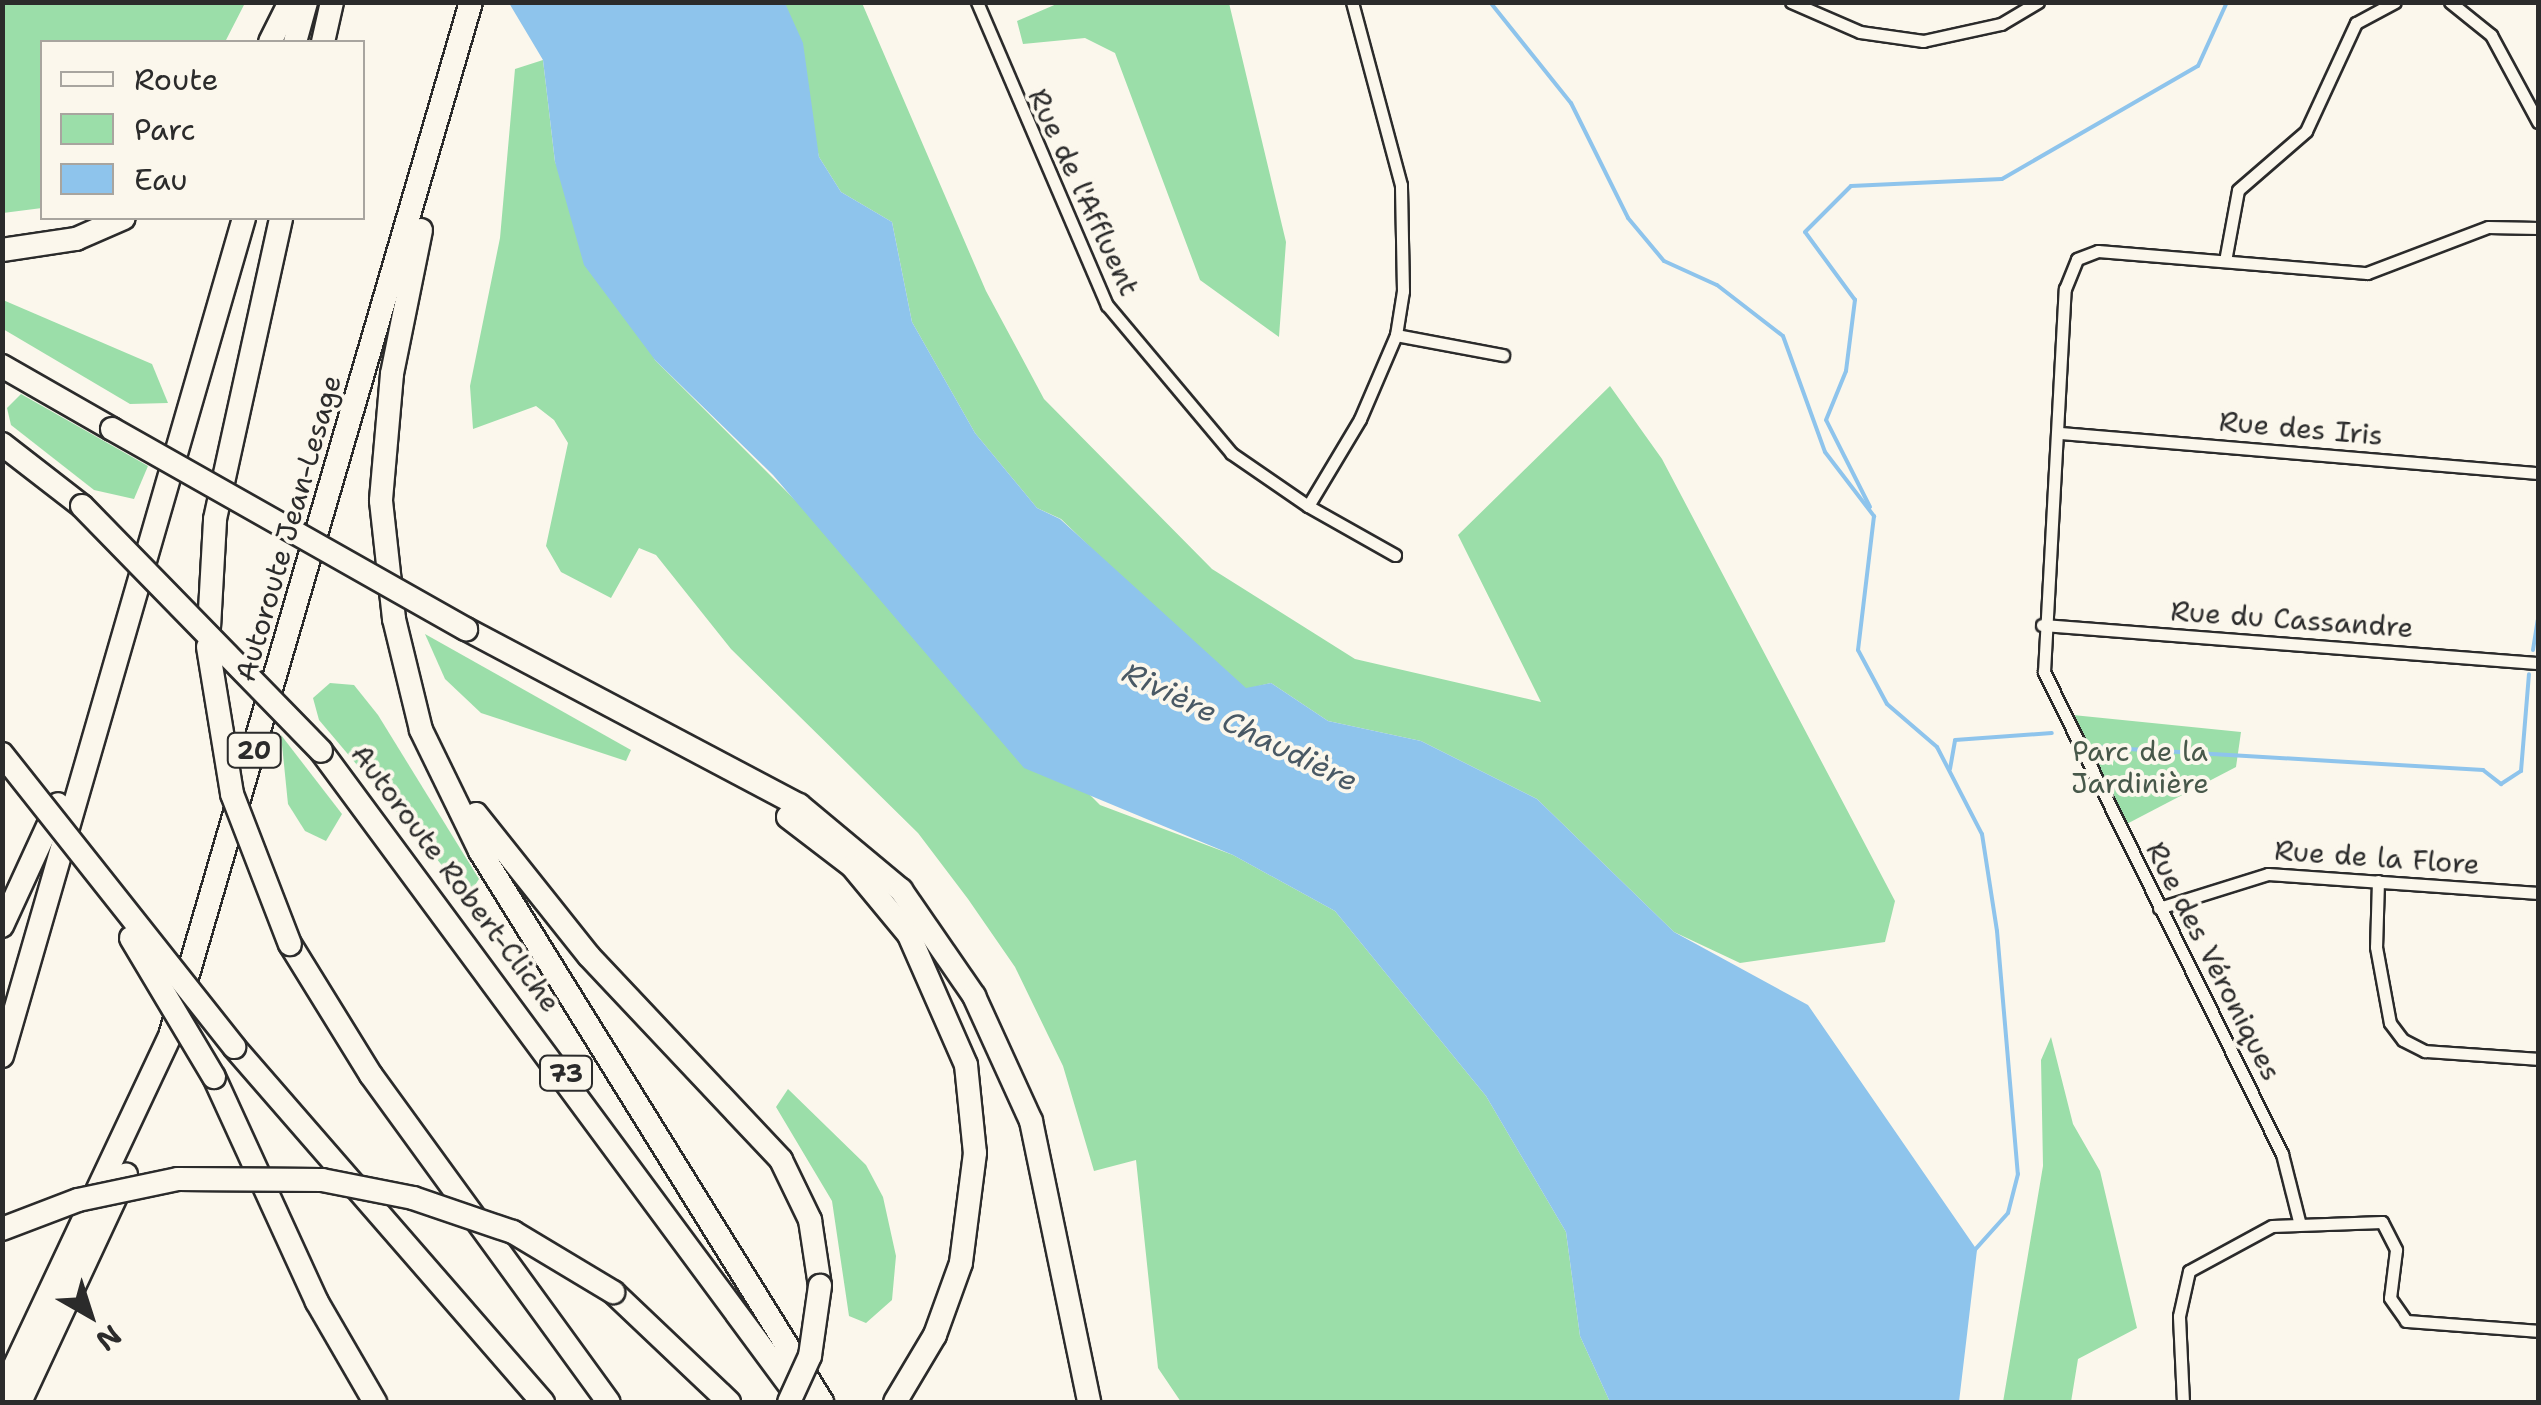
<!DOCTYPE html>
<html>
<head>
<meta charset="utf-8">
<style>
	body { margin:0 }
	#map { position:relative; width:2541px; height:1405px; overflow:hidden; background:#fbf7ec; font-family:"Shantell Sans",sans-serif }
	div>[style] { position:absolute }
	.green>* { inset:0; background:#9bdea9 }
	.water>* { inset:0; background:#8ec4ec }
	.stream>* { height:4px; margin:-2px; padding:0 2px; transform-origin:2px; border-radius:2px; background:#8ec4ec }
	.roads { filter:drop-shadow(2px 0 #2b2b2b) drop-shadow(-2px 0 #2b2b2b) drop-shadow(0 2px #2b2b2b) drop-shadow(0 -2px #2b2b2b) }
	.street>* { height:11px; margin:-5.5px; padding:0 5.5px; transform-origin:5.5px; border-radius:5.5px; background:#fbf7ec }
	.highway>* { height:22px; margin:-11px; padding:0 11px; transform-origin:11px; border-radius:11px; background:#fbf7ec }
	.bridges { filter:drop-shadow(2px 0 #2b2b2b) drop-shadow(-2px 0 #2b2b2b) drop-shadow(0 2px #2b2b2b) drop-shadow(0 -2px #2b2b2b) }
	.highway-bridge>* { height:22px; margin:-11px; padding:0 11px; transform-origin:11px; border-radius:11px; background:#fbf7ec }
	span { translate:-50% -50%; white-space:nowrap; text-align:center; line-height:1.15; -webkit-text-stroke:8px #fbf7ec; paint-order:stroke }
	.shield-label span { padding:2px 8px; background:#fbf7ec; border:2px solid; border-radius:8px; -webkit-text-stroke-width:0 }
	.shield-label { font-size:25px; color:#2b2b2b; font-weight:700 }
	.street-label { font-size:28px; color:#2b2b2b }
	.park-label { font-size:28px; color:#47584a }
	.water-label { font-size:30px; color:#495965; font-style:italic }
	.frame { position:absolute; inset:0; border:5px solid #2b2b2b; pointer-events:none }
	.legend { position:absolute; left:40px; top:40px; width:325px; height:180px; box-sizing:border-box; background:#fbf7ec; border:2px solid #a8a59f; margin:0; padding:12px 18px; list-style:none; font-size:30px; color:#2b2b2b }
	.legend li { display:flex; align-items:center; gap:20px; height:50px }
	.legend b { width:50px; border:2px solid #a8a59f }
	.north { position:absolute; left:40px; top:1265px; width:100px; height:100px; -webkit-text-stroke:8px #fbf7ec; paint-order:stroke; rotate:141deg; font-size:28px; font-weight:700; line-height:40px; text-align:center; color:#2b2b2b }
	.north::after { content:''; display:block; margin:auto; width:35px; height:45px; background:#2b2b2b; clip-path:polygon(50% 0,100% 100%,50% 72%,0 100%) }
</style>
</head>
<body>
<div id="map">
	<div class="green">
		<div style="clip-path:polygon(2px 3px,3px 2px,245px 3px,225px 42px,42px 42px,42px 208px,3px 213px)"></div>
		<div style="clip-path:polygon(785px 3px,862px 3px,986px 291px,1044px 399px,1212px 569px,1355px 659px,1541px 702px,1458px 535px,1610px 386px,1662px 459px,1895px 901px,1885px 942px,1740px 963px,1674px 932px,1537px 799px,1421px 741px,1328px 721px,1271px 683px,1246px 689px,1190px 643px,1061px 519px,1037px 508px,975px 433px,912px 322px,892px 222px,841px 192px,819px 157px)"></div>
		<div style="clip-path:polygon(1059px 3px,1229px 3px,1286px 242px,1279px 337px,1200px 280px,1115px 53px,1085px 38px,1023px 44px,1017px 21px)"></div>
		<div style="clip-path:polygon(543px 60px,555px 162px,655px 360px,1100px 805px,1233px 855px,1335px 911px,1486px 1096px,1566px 1232px,1580px 1336px,1610px 1402px,1181px 1402px,1158px 1368px,1136px 1160px,1094px 1171px,1063px 1066px,1015px 967px,968px 899px,918px 833px,731px 649px,656px 555px,639px 548px,611px 598px,561px 572px,546px 546px,568px 443px,554px 420px,536px 406px,473px 429px,470px 386px,500px 238px,515px 69px)"></div>
		<div style="clip-path:polygon(3px 300px,152px 364px,168px 403px,130px 404px,3px 329px)"></div>
		<div style="clip-path:polygon(21px 394px,148px 466px,134px 499px,94px 490px,11px 425px,7px 408px)"></div>
		<div style="clip-path:polygon(425px 634px,631px 750px,626px 761px,481px 713px,445px 679px)"></div>
		<div style="clip-path:polygon(330px 683px,354px 685px,378px 715px,479px 879px,468px 896px,319px 720px,313px 698px)"></div>
		<div style="clip-path:polygon(2063px 714px,2241px 732px,2236px 767px,2119px 828px)"></div>
		<div style="clip-path:polygon(281px 735px,342px 814px,326px 841px,305px 831px,288px 804px)"></div>
		<div style="clip-path:polygon(2051px 1037px,2073px 1124px,2100px 1171px,2137px 1328px,2078px 1359px,2071px 1402px,2003px 1402px,2043px 1166px,2041px 1060px)"></div>
		<div style="clip-path:polygon(788px 1089px,866px 1165px,883px 1197px,896px 1256px,892px 1300px,866px 1323px,849px 1316px,832px 1201px,776px 1107px)"></div>
	</div>
	<div class="water">
		<div style="clip-path:polygon(509px 3px,785px 3px,803px 43px,819px 157px,841px 192px,892px 222px,912px 322px,975px 433px,1037px 508px,1060px 519px,1246px 688px,1271px 683px,1328px 721px,1421px 741px,1537px 799px,1674px 932px,1808px 1005px,1977px 1250px,1959px 1402px,1610px 1402px,1580px 1336px,1566px 1232px,1486px 1096px,1335px 911px,1233px 855px,1024px 768px,773px 475px,655px 360px,584px 265px,555px 162px,543px 60px)"></div>
	</div>
	<div class="stream">
		<div style="left:1490px;top:2px;width:129px;rotate:51.3deg"></div>
		<div style="left:1571px;top:103px;width:128px;rotate:63.6deg"></div>
		<div style="left:1628px;top:218px;width:56px;rotate:50.1deg"></div>
		<div style="left:1664px;top:261px;width:58px;rotate:24.4deg"></div>
		<div style="left:1717px;top:285px;width:83px;rotate:37.7deg"></div>
		<div style="left:1783px;top:336px;width:123px;rotate:70.1deg"></div>
		<div style="left:1825px;top:452px;width:81px;rotate:52.6deg"></div>
		<div style="left:1874px;top:516px;width:135px;rotate:96.8deg"></div>
		<div style="left:1858px;top:650px;width:61px;rotate:61.8deg"></div>
		<div style="left:1887px;top:704px;width:66px;rotate:40.7deg"></div>
		<div style="left:1937px;top:747px;width:98px;rotate:62.7deg"></div>
		<div style="left:1982px;top:834px;width:98px;rotate:81.2deg"></div>
		<div style="left:1997px;top:931px;width:244px;rotate:85.1deg"></div>
		<div style="left:2018px;top:1174px;width:40px;rotate:104.4deg"></div>
		<div style="left:2008px;top:1213px;width:52px;rotate:131.9deg"></div>
		<div style="left:1870px;top:507px;width:97px;rotate:-116.8deg"></div>
		<div style="left:1826px;top:420px;width:53px;rotate:-67.8deg"></div>
		<div style="left:1846px;top:371px;width:72px;rotate:-82.8deg"></div>
		<div style="left:1855px;top:300px;width:84px;rotate:-126.3deg"></div>
		<div style="left:1805px;top:232px;width:65px;rotate:-45deg"></div>
		<div style="left:1851px;top:186px;width:151px;rotate:-2.7deg"></div>
		<div style="left:2002px;top:179px;width:226px;rotate:-30deg"></div>
		<div style="left:2198px;top:66px;width:70px;rotate:-65.6deg"></div>
		<div style="left:2533px;top:650px;width:30px;rotate:-81deg"></div>
		<div style="left:2095px;top:747px;width:389px;rotate:3.4deg"></div>
		<div style="left:2483px;top:770px;width:23px;rotate:38deg"></div>
		<div style="left:2501px;top:784px;width:24px;rotate:-33deg"></div>
		<div style="left:2521px;top:771px;width:97px;rotate:-85.3deg"></div>
		<div style="left:1950px;top:769px;width:29px;rotate:-80deg"></div>
		<div style="left:1955px;top:740px;width:97px;rotate:-4.1deg"></div>
	</div>
	<div class="roads">
		<div class="street">
			<div style="left:977px;top:2px;width:330px;rotate:66.8deg"></div>
			<div style="left:1107px;top:305px;width:193px;rotate:50deg"></div>
			<div style="left:1231px;top:453px;width:93px;rotate:34.5deg"></div>
			<div style="left:1308px;top:506px;width:101px;rotate:-59.1deg"></div>
			<div style="left:1360px;top:419px;width:91px;rotate:-66.8deg"></div>
			<div style="left:1396px;top:335px;width:45px;rotate:-81deg"></div>
			<div style="left:1403px;top:291px;width:106px;rotate:-91.1deg"></div>
			<div style="left:1401px;top:185px;width:189px;rotate:-105deg"></div>
			<div style="left:1791px;top:2px;width:75px;rotate:23.5deg"></div>
			<div style="left:1860px;top:32px;width:64px;rotate:8.1deg"></div>
			<div style="left:1923px;top:41px;width:80px;rotate:-12.3deg"></div>
			<div style="left:2001px;top:24px;width:43px;rotate:-30.7deg"></div>
			<div style="left:2450px;top:2px;width:53px;rotate:38.8deg"></div>
			<div style="left:2491px;top:35px;width:99px;rotate:61.6deg"></div>
			<div style="left:2225px;top:261px;width:72px;rotate:-79.6deg"></div>
			<div style="left:2238px;top:190px;width:90px;rotate:-40.9deg"></div>
			<div style="left:2306px;top:131px;width:119px;rotate:-65.2deg"></div>
			<div style="left:2356px;top:23px;width:44px;rotate:-28.3deg"></div>
			<div style="left:1396px;top:335px;width:109px;rotate:10.6deg"></div>
			<div style="left:2060px;top:433px;width:480px;rotate:4.8deg"></div>
			<div style="left:1308px;top:506px;width:100px;rotate:29.4deg"></div>
			<div style="left:2042px;top:625px;width:497px;rotate:4.4deg"></div>
			<div style="left:2378px;top:881px;width:66px;rotate:91.7deg"></div>
			<div style="left:2376px;top:947px;width:77px;rotate:79.6deg"></div>
			<div style="left:2390px;top:1023px;width:21px;rotate:53deg"></div>
			<div style="left:2403px;top:1040px;width:25px;rotate:27deg"></div>
			<div style="left:2425px;top:1051px;width:113px;rotate:4deg"></div>
			<div style="left:2159px;top:908px;width:114px;rotate:-17.3deg"></div>
			<div style="left:2268px;top:874px;width:271px;rotate:4deg"></div>
			<div style="left:2299px;top:1221px;width:69px;rotate:-104.2deg"></div>
			<div style="left:2282px;top:1154px;width:538px;rotate:-116.28deg"></div>
			<div style="left:2044px;top:672px;width:384px;rotate:-86.9deg"></div>
			<div style="left:2065px;top:289px;width:32px;rotate:-68deg"></div>
			<div style="left:2077px;top:259px;width:22px;rotate:-21deg"></div>
			<div style="left:2098px;top:251px;width:270px;rotate:4.7deg"></div>
			<div style="left:2367px;top:273px;width:129px;rotate:-20.8deg"></div>
			<div style="left:2488px;top:227px;width:50px;rotate:1.1deg"></div>
			<div style="left:2183px;top:1402px;width:86px;rotate:-92.7deg"></div>
			<div style="left:2179px;top:1316px;width:46px;rotate:-77.5deg"></div>
			<div style="left:2189px;top:1271px;width:94px;rotate:-28.5deg"></div>
			<div style="left:2272px;top:1226px;width:110px;rotate:-2.1deg"></div>
			<div style="left:2382px;top:1222px;width:31px;rotate:63deg"></div>
			<div style="left:2396px;top:1250px;width:48px;rotate:97.1deg"></div>
			<div style="left:2390px;top:1298px;width:28px;rotate:55deg"></div>
			<div style="left:2406px;top:1321px;width:132px;rotate:4.3deg"></div>
		</div>
		<div class="highway">
			<div style="left:270px;top:42px;width:45px;rotate:-63.4deg"></div>
			<div style="left:295px;top:42px;width:41px;rotate:-74.6deg"></div>
			<div style="left:323px;top:42px;width:41px;rotate:-77.3deg"></div>
			<div style="left:421px;top:230px;width:147px;rotate:101.4deg"></div>
			<div style="left:392px;top:374px;width:127px;rotate:95deg"></div>
			<div style="left:381px;top:501px;width:119px;rotate:83.7deg"></div>
			<div style="left:394px;top:619px;width:114px;rotate:76.3deg"></div>
			<div style="left:421px;top:730px;width:135px;rotate:64deg"></div>
			<div style="left:480px;top:851px;width:649px;rotate:58.17deg"></div>
			<div style="left:2px;top:250px;width:75px;rotate:-8.5deg"></div>
			<div style="left:76px;top:239px;width:52px;rotate:-23.6deg"></div>
			<div style="left:2px;top:366px;width:127px;rotate:29.8deg"></div>
			<div style="left:2px;top:444px;width:101px;rotate:37.8deg"></div>
			<div style="left:466px;top:629px;width:377px;rotate:27.9deg"></div>
			<div style="left:799px;top:805px;width:133px;rotate:39.8deg"></div>
			<div style="left:901px;top:890px;width:129px;rotate:55.4deg"></div>
			<div style="left:974px;top:996px;width:137px;rotate:65.5deg"></div>
			<div style="left:1031px;top:1121px;width:287px;rotate:78.3deg"></div>
			<div style="left:208px;top:646px;width:127px;rotate:-86.8deg"></div>
			<div style="left:215px;top:519px;width:308px;rotate:-77.6deg"></div>
			<div style="left:321px;top:751px;width:809px;rotate:53.54deg"></div>
			<div style="left:476px;top:814px;width:181px;rotate:51.5deg"></div>
			<div style="left:589px;top:956px;width:280px;rotate:46.7deg"></div>
			<div style="left:781px;top:1160px;width:67px;rotate:64.2deg"></div>
			<div style="left:810px;top:1220px;width:67px;rotate:81.4deg"></div>
			<div style="left:788px;top:817px;width:81px;rotate:37.4deg"></div>
			<div style="left:852px;top:866px;width:89px;rotate:50.4deg"></div>
			<div style="left:909px;top:935px;width:142px;rotate:66.3deg"></div>
			<div style="left:966px;top:1065px;width:88px;rotate:84.2deg"></div>
			<div style="left:975px;top:1153px;width:111px;rotate:97.3deg"></div>
			<div style="left:961px;top:1263px;width:77px;rotate:109.9deg"></div>
			<div style="left:935px;top:1335px;width:78px;rotate:120.8deg"></div>
			<div style="left:2px;top:926px;width:134px;rotate:-65.3deg"></div>
			<div style="left:290px;top:944px;width:154px;rotate:58.3deg"></div>
			<div style="left:371px;top:1075px;width:404px;rotate:54deg"></div>
			<div style="left:234px;top:1047px;width:471px;rotate:49deg"></div>
			<div style="left:2px;top:1056px;width:872px;rotate:-73.89deg"></div>
			<div style="left:214px;top:1077px;width:247px;rotate:65.4deg"></div>
			<div style="left:317px;top:1302px;width:116px;rotate:59.9deg"></div>
			<div style="left:613px;top:1292px;width:160px;rotate:43.5deg"></div>
			<div style="left:2px;top:1393px;width:395px;rotate:-64.8deg"></div>
			<div style="left:170px;top:1036px;width:1077px;rotate:-73.77deg"></div>
			<div style="left:20px;top:1402px;width:251px;rotate:-65deg"></div>
		</div>
	</div>
	<div class="bridges">
		<div class="highway-bridge">
			<div style="left:112px;top:429px;width:407px;rotate:29.5deg"></div>
			<div style="left:82px;top:506px;width:342px;rotate:45.7deg"></div>
			<div style="left:208px;top:647px;width:149px;rotate:80.7deg"></div>
			<div style="left:232px;top:794px;width:161px;rotate:68.9deg"></div>
			<div style="left:2px;top:754px;width:374px;rotate:51.6deg"></div>
			<div style="left:131px;top:938px;width:162px;rotate:59.2deg"></div>
			<div style="left:2px;top:1229px;width:81px;rotate:-20.9deg"></div>
			<div style="left:78px;top:1200px;width:102px;rotate:-11.9deg"></div>
			<div style="left:178px;top:1179px;width:144px;rotate:0.4deg"></div>
			<div style="left:322px;top:1180px;width:93px;rotate:11.2deg"></div>
			<div style="left:413px;top:1198px;width:106px;rotate:18.8deg"></div>
			<div style="left:513px;top:1232px;width:117px;rotate:31deg"></div>
			<div style="left:789px;top:1402px;width:51px;rotate:-65.5deg"></div>
			<div style="left:810px;top:1356px;width:71px;rotate:-81.9deg"></div>
		</div>
	</div>
	<div class="shield-label">
		<span style="left:254px;top:750px">20</span>
		<span style="left:566px;top:1073px">73</span>
	</div>
	<div class="street-label">
		<span style="left:1084px;top:192px;rotate:65deg">Rue de l'Affluent</span>
		<span style="left:2301px;top:428px;rotate:5deg">Rue des Iris</span>
		<span style="left:288px;top:528px;rotate:-74deg">Autoroute Jean-Lesage</span>
		<span style="left:2292px;top:619px;rotate:4deg">Rue du Cassandre</span>
		<span style="left:2377px;top:857px;rotate:4deg">Rue de la Flore</span>
		<span style="left:456px;top:878px;rotate:53deg">Autoroute Robert-Cliche</span>
		<span style="left:2214px;top:961px;rotate:63deg">Rue des Véroniques</span>
	</div>
	<div class="park-label">
		<span style="left:2140px;top:767px">Parc de la<br>Jardinière</span>
	</div>
	<div class="water-label">
		<span style="left:1240px;top:727px;rotate:26deg">Rivière Chaudière</span>
	</div>
	<div class="frame"></div>
	<ul class="legend">
	<li><b style="height:12px;background:#fbf7ec"></b>Route</li>
	<li><b style="height:28px;background:#9bdea9"></b>Parc</li>
	<li><b style="height:28px;background:#8ec4ec"></b>Eau</li>
	</ul>
	<div class="north">N</div>
</div>
</body>
</html>
